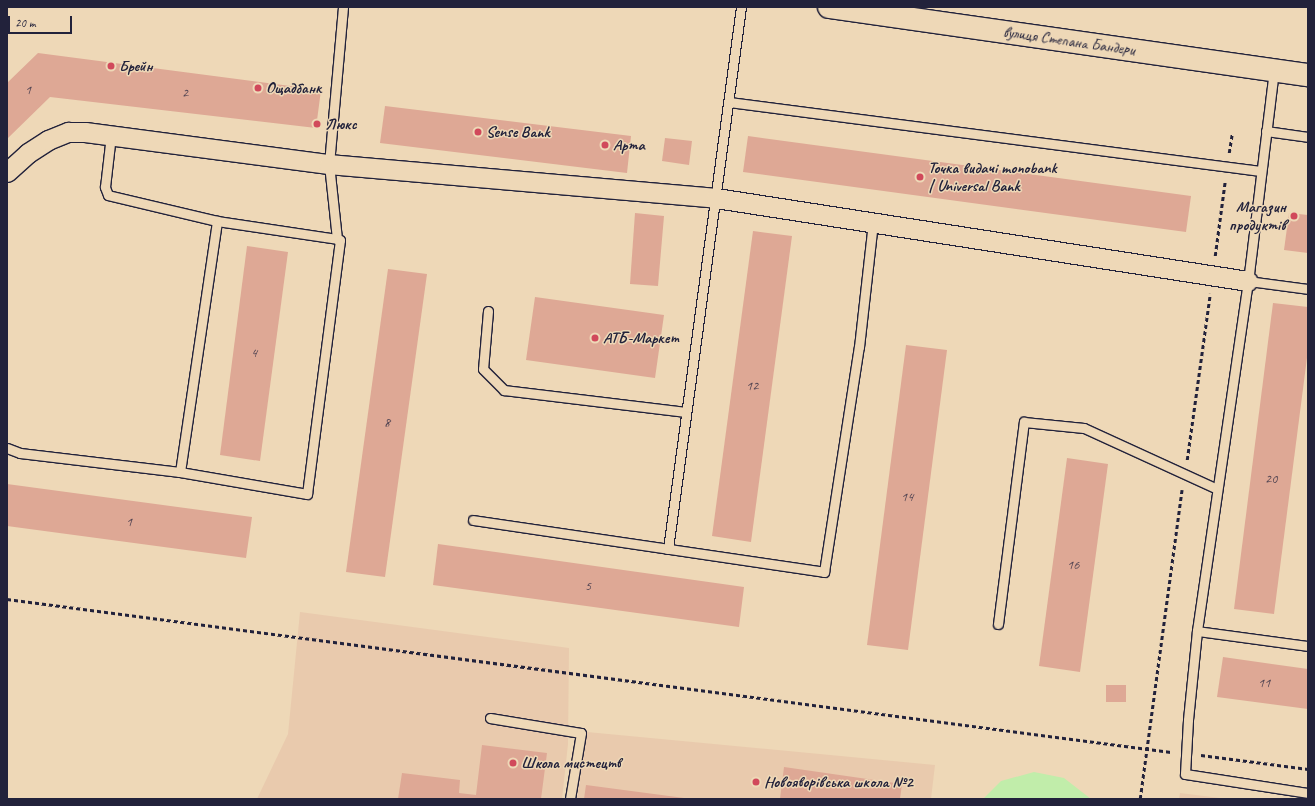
<!DOCTYPE html>
<html>
<head>
<meta charset="utf-8">
<style>
	body { margin:0 }
	#map { position:relative; width:1315px; height:806px; overflow:hidden; background:#eed8b7; font-family:Caveat,sans-serif }
	div>[style] { position:absolute }
	.built>* { inset:0; background:#e9caad }
	.green>* { inset:0; background:#c1edaa }
	.building>* { inset:0; background:#dea895 }
	.path>* { height:2.5px; margin-top:-1.25px; transform-origin:0; background:repeating-linear-gradient(90deg,#22223b 0 4px,transparent 0 7px) }
	.roads { filter:drop-shadow(1px 0 #22223b) drop-shadow(-1px 0 #22223b) drop-shadow(0 1px #22223b) drop-shadow(0 -1px #22223b) }
	.service>* { height:9px; margin:-4.5px; padding:0 4.5px; transform-origin:4.5px; border-radius:4.5px; background:#eed8b7 }
	.minor>* { height:19px; margin:-9.5px; padding:0 9.5px; transform-origin:9.5px; border-radius:9.5px; background:#eed8b7 }
	.tertiary>* { height:22px; margin:-11px; padding:0 11px; transform-origin:11px; border-radius:11px; background:#eed8b7 }
	.dots>* { width:11px; height:11px; translate:-50% -50%; box-sizing:border-box; border:2px solid #eed8b7; border-radius:50% }
	span { translate:-50% -50%; white-space:nowrap; text-align:center; line-height:1.15; -webkit-text-stroke:3px #eed8b7; paint-order:stroke }
	.number-label { font-size:14px; color:#514452 }
	.number-label span { -webkit-text-stroke-width:0 }
	.street-label { font-size:16px; color:#22223b }
	.poi-label { font-size:16px; color:#22223b; font-weight:700 }
	.left { translate:0 -50%; text-align:left }
	.right { translate:-100% -50%; text-align:right }
	.frame { position:absolute; inset:0; border:8px solid #22223b; pointer-events:none }
	.scale { position:absolute; left:8px; top:16px; width:64px; height:18px; box-sizing:border-box; border:2px solid #22223b; border-top:0; padding-left:5px; font-size:12px; line-height:14px; white-space:nowrap; color:#22223b; -webkit-text-stroke:3px #eed8b7; paint-order:stroke }
</style>
</head>
<body>
<div id="map">
	<div class="built">
		<div style="clip-path:polygon(300px 612px,569px 648px,568px 744px,562px 799px,257px 799px,288px 734px)"></div>
		<div style="clip-path:polygon(587px 732px,935px 765px,931px 799px,577px 799px)"></div>
		<div style="clip-path:polygon(1180px 793px,1228px 799px,1179px 799px)"></div>
	</div>
	<div class="green">
		<div style="clip-path:polygon(1034px 772px,1064px 778px,1091px 799px,983px 799px,1001px 781px)"></div>
	</div>
	<div class="building">
		<div style="clip-path:polygon(38px 53px,321px 90px,316px 128px,50px 97px,7px 139px,7px 83px)"></div>
		<div style="clip-path:polygon(385px 106px,631px 136px,627px 173px,380px 143px)"></div>
		<div style="clip-path:polygon(748px 136px,1191px 196px,1186px 232px,743px 172px)"></div>
		<div style="clip-path:polygon(665px 138px,692px 141px,689px 165px,662px 161px)"></div>
		<div style="clip-path:polygon(635px 213px,664px 216px,658px 286px,630px 284px)"></div>
		<div style="clip-path:polygon(1289px 213px,1308px 215px,1308px 253px,1284px 250px)"></div>
		<div style="clip-path:polygon(753px 231px,792px 236px,751px 542px,712px 536px)"></div>
		<div style="clip-path:polygon(247px 246px,288px 252px,260px 461px,220px 455px)"></div>
		<div style="clip-path:polygon(388px 269px,427px 274px,385px 577px,346px 572px)"></div>
		<div style="clip-path:polygon(535px 297px,664px 315px,655px 378px,526px 360px)"></div>
		<div style="clip-path:polygon(1273px 303px,1308px 307px,1308px 350px,1274px 614px,1234px 609px)"></div>
		<div style="clip-path:polygon(906px 345px,947px 350px,908px 650px,867px 645px)"></div>
		<div style="clip-path:polygon(1067px 458px,1108px 464px,1080px 672px,1039px 666px)"></div>
		<div style="clip-path:polygon(7px 484px,252px 517px,246px 558px,7px 526px)"></div>
		<div style="clip-path:polygon(438px 544px,744px 587px,739px 627px,433px 585px)"></div>
		<div style="clip-path:polygon(1223px 657px,1308px 669px,1308px 709px,1217px 697px)"></div>
		<div style="clip-path:polygon(1106px 685px,1126px 685px,1126px 702px,1106px 702px)"></div>
		<div style="clip-path:polygon(482px 745px,547px 753px,541px 799px,398px 799px,402px 773px,460px 780px,459px 793px,476px 795px)"></div>
		<div style="clip-path:polygon(784px 767px,902px 784px,900px 799px,780px 799px)"></div>
		<div style="clip-path:polygon(586px 785px,684px 798px,684px 799px,584px 799px)"></div>
	</div>
	<div class="path">
		<div style="left:1229px;top:153px;width:19px;rotate:-81deg"></div>
		<div style="left:1215px;top:256px;width:76px;rotate:-82.4deg"></div>
		<div style="left:1187px;top:460px;width:168px;rotate:-82.1deg"></div>
		<div style="left:7px;top:599px;width:1174px;rotate:7.49deg"></div>
		<div style="left:1201px;top:755px;width:108px;rotate:7.5deg"></div>
		<div style="left:1140px;top:799px;width:312px;rotate:-82.3deg"></div>
	</div>
	<div class="roads">
		<div class="service">
			<div style="left:1274px;top:70px;width:213px;rotate:97deg"></div>
			<div style="left:1248px;top:281px;width:354px;rotate:98.3deg"></div>
			<div style="left:1197px;top:631px;width:89px;rotate:95.8deg"></div>
			<div style="left:1188px;top:720px;width:54px;rotate:93.2deg"></div>
			<div style="left:1185px;top:774px;width:124px;rotate:8.8deg"></div>
			<div style="left:729px;top:102px;width:536px;rotate:7.39deg"></div>
			<div style="left:1266px;top:131px;width:42px;rotate:8.1deg"></div>
			<div style="left:217px;top:221px;width:121px;rotate:8.5deg"></div>
			<div style="left:337px;top:239px;width:75px;rotate:-96.1deg"></div>
			<div style="left:329px;top:164px;width:158px;rotate:-84.9deg"></div>
			<div style="left:1248px;top:281px;width:61px;rotate:7.6deg"></div>
			<div style="left:488px;top:311px;width:58px;rotate:94.9deg"></div>
			<div style="left:483px;top:369px;width:30px;rotate:45deg"></div>
			<div style="left:504px;top:390px;width:183px;rotate:6.9deg"></div>
			<div style="left:7px;top:448px;width:14px;rotate:21deg"></div>
			<div style="left:20px;top:453px;width:161px;rotate:6.8deg"></div>
			<div style="left:180px;top:472px;width:254px;rotate:-81.6deg"></div>
			<div style="left:217px;top:221px;width:112px;rotate:-166.6deg"></div>
			<div style="left:108px;top:195px;width:9px;rotate:-111deg"></div>
			<div style="left:105px;top:187px;width:52px;rotate:-83.4deg"></div>
			<div style="left:180px;top:472px;width:129px;rotate:9.8deg"></div>
			<div style="left:307px;top:494px;width:256px;rotate:-82.6deg"></div>
			<div style="left:340px;top:240px;width:3px;rotate:-162deg"></div>
			<div style="left:473px;top:520px;width:355px;rotate:8.4deg"></div>
			<div style="left:824px;top:572px;width:228px;rotate:-81.2deg"></div>
			<div style="left:859px;top:347px;width:125px;rotate:-83.6deg"></div>
			<div style="left:668px;top:549px;width:547px;rotate:-82.33deg"></div>
			<div style="left:998px;top:624px;width:204px;rotate:-82.7deg"></div>
			<div style="left:1024px;top:422px;width:60px;rotate:5.7deg"></div>
			<div style="left:1084px;top:428px;width:146px;rotate:24.6deg"></div>
			<div style="left:1197px;top:631px;width:112px;rotate:7.7deg"></div>
			<div style="left:490px;top:718px;width:92px;rotate:9.4deg"></div>
			<div style="left:581px;top:733px;width:67px;rotate:99.5deg"></div>
		</div>
		<div class="minor">
			<div style="left:7px;top:172px;width:28px;rotate:-42deg"></div>
			<div style="left:28px;top:153px;width:24px;rotate:-33deg"></div>
			<div style="left:48px;top:140px;width:22px;rotate:-22deg"></div>
			<div style="left:68px;top:132px;width:17px"></div>
			<div style="left:85px;top:132px;width:246px;rotate:7.5deg"></div>
			<div style="left:329px;top:164px;width:388px;rotate:5deg"></div>
			<div style="left:716px;top:198px;width:538px;rotate:8.87deg"></div>
		</div>
		<div class="tertiary">
			<div style="left:829px;top:7px;width:484px;rotate:8.1deg"></div>
		</div>
	</div>
	<div class="dots">
		<div style="left:111px;top:66px;background:#d1495b"></div>
		<div style="left:258px;top:88px;background:#d1495b"></div>
		<div style="left:317px;top:124px;background:#d1495b"></div>
		<div style="left:478px;top:132px;background:#d1495b"></div>
		<div style="left:605px;top:145px;background:#d1495b"></div>
		<div style="left:920px;top:177px;background:#d1495b"></div>
		<div style="left:1294px;top:216px;background:#d1495b"></div>
		<div style="left:595px;top:338px;background:#d1495b"></div>
		<div style="left:513px;top:763px;background:#d1495b"></div>
		<div style="left:756px;top:782px;background:#d1495b"></div>
	</div>
	<div class="number-label">
		<span style="left:28px;top:90px">1</span>
		<span style="left:185px;top:93px">2</span>
		<span style="left:254px;top:353px">4</span>
		<span style="left:752px;top:386px">12</span>
		<span style="left:387px;top:423px">8</span>
		<span style="left:1271px;top:479px">20</span>
		<span style="left:907px;top:497px">14</span>
		<span style="left:129px;top:522px">1</span>
		<span style="left:1073px;top:565px">16</span>
		<span style="left:588px;top:586px">5</span>
		<span style="left:1264px;top:683px">11</span>
	</div>
	<div class="street-label">
		<span style="left:1069px;top:41px;rotate:8deg">вулиця Степана Бандери</span>
	</div>
	<div class="poi-label">
		<span class="left" style="left:119px;top:66px">Брейн</span>
		<span class="left" style="left:266px;top:88px">Ощадбанк</span>
		<span class="left" style="left:325px;top:124px">Люкс</span>
		<span class="left" style="left:486px;top:132px">Sense Bank</span>
		<span class="left" style="left:613px;top:145px">Арта</span>
		<span class="left" style="left:928px;top:177px">Точка видачі monobank<br>| Universal Bank</span>
		<span class="right" style="left:1286px;top:216px">Магазин<br>продуктів</span>
		<span class="left" style="left:603px;top:338px">АТБ-Маркет</span>
		<span class="left" style="left:521px;top:763px">Школа мистецтв</span>
		<span class="left" style="left:764px;top:782px">Новояворівська школа №2</span>
	</div>
	<div class="frame"></div>
	<div class="scale">20 m</div>
</div>
</body>
</html>
